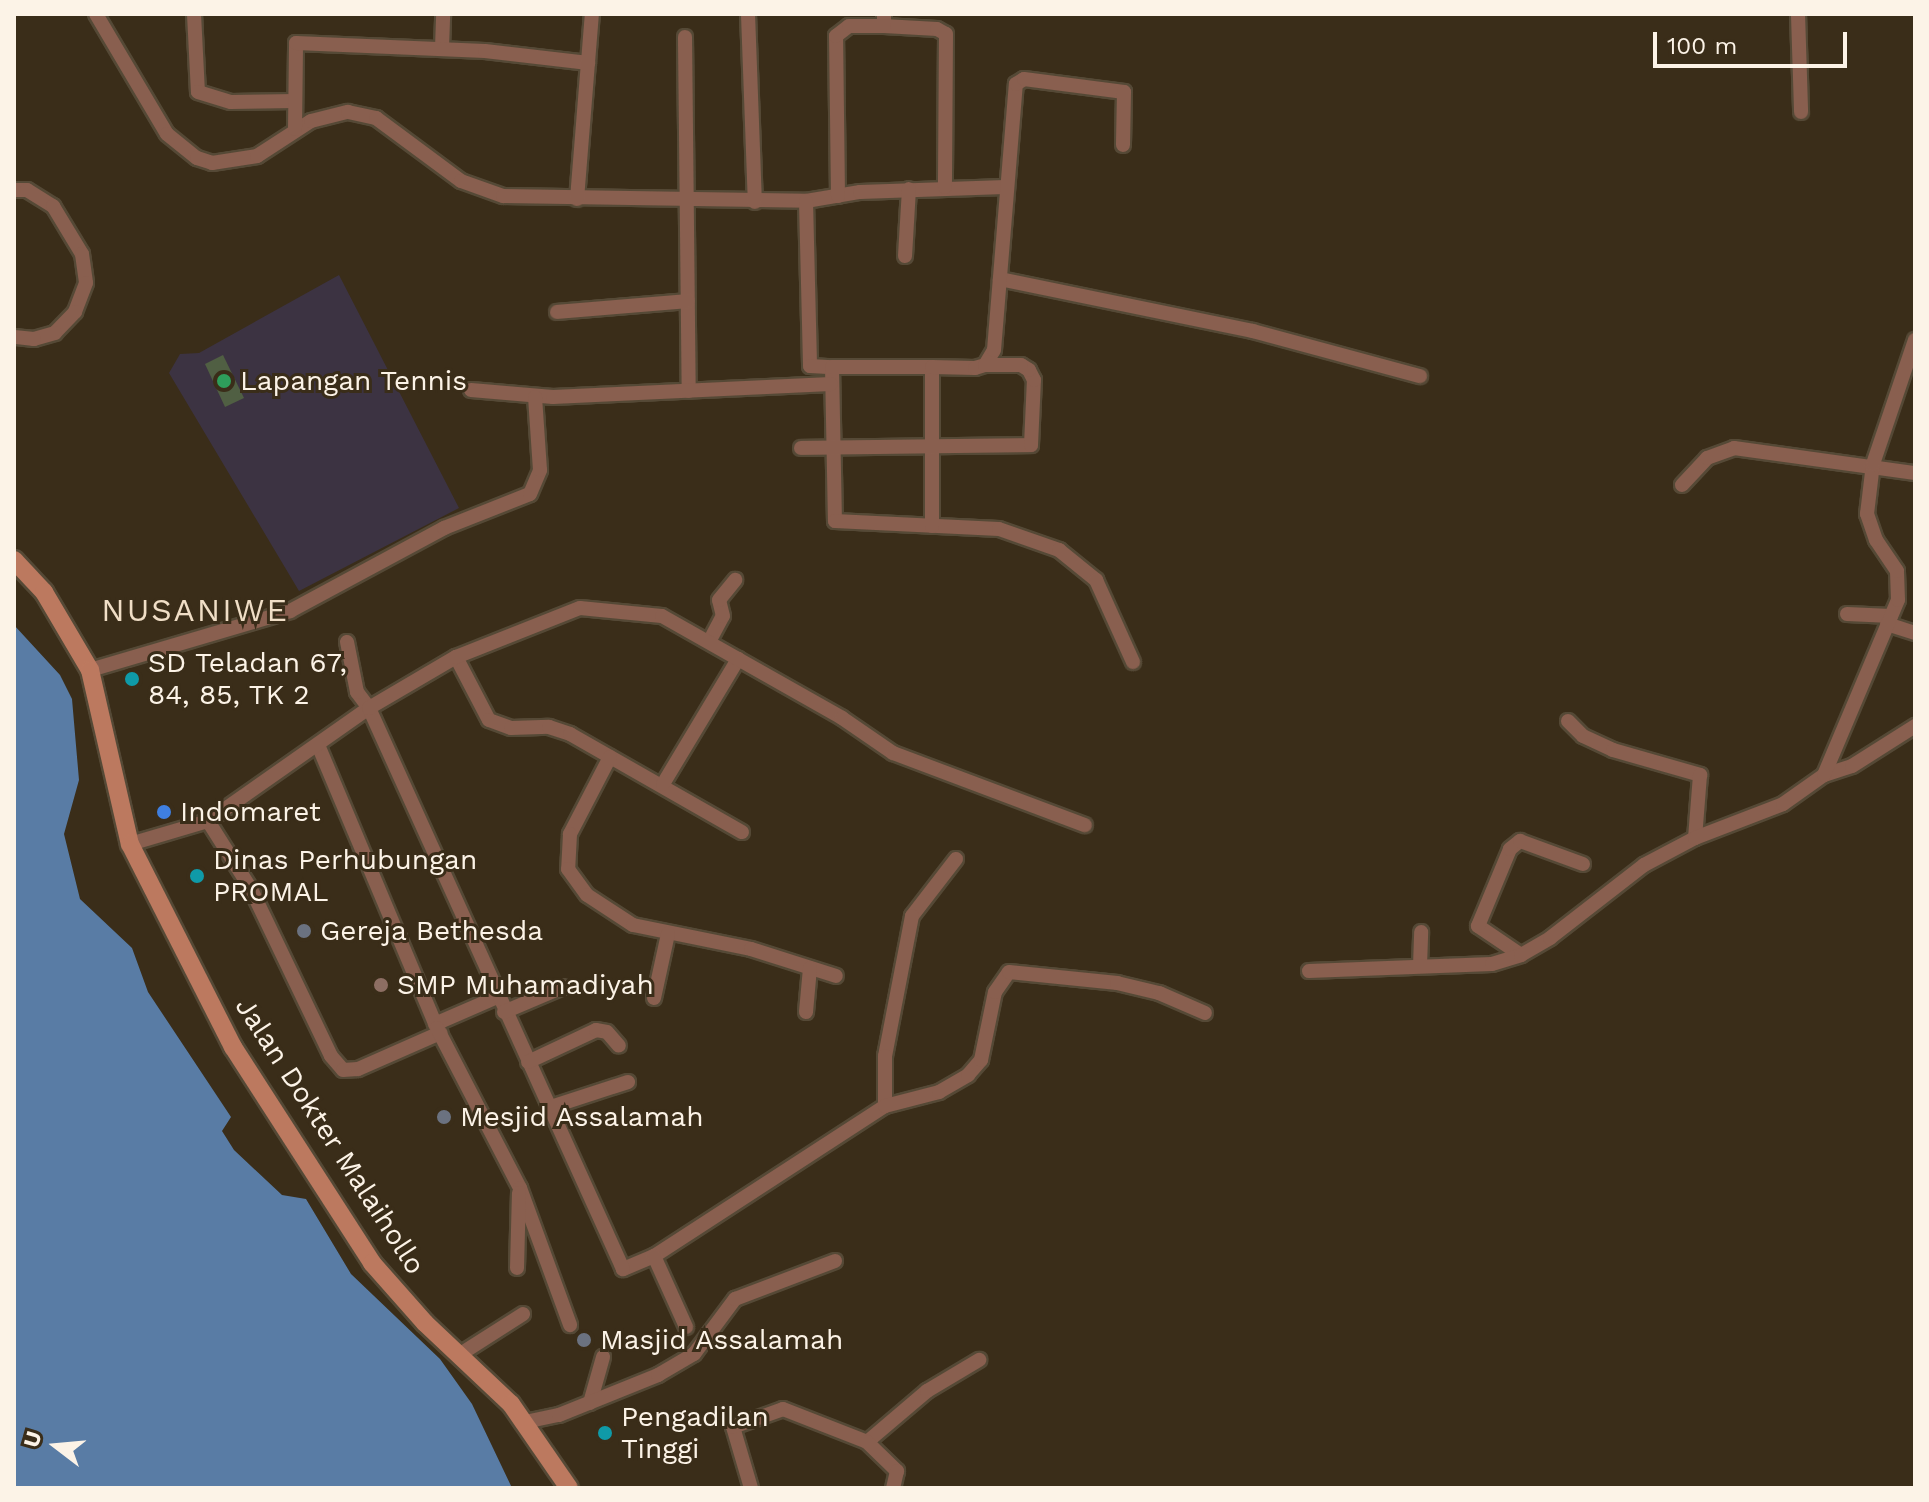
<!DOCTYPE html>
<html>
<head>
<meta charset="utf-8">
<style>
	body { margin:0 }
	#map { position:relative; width:1929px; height:1502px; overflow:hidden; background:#3a2d19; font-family:"Work Sans",sans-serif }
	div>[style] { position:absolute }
	.industrial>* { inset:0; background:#3c3342 }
	.green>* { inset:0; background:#505f43 }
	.water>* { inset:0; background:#597ca5 }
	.roads { filter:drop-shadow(2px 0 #554936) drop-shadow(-2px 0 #554936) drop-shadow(0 2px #554936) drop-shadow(0 -2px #554936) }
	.street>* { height:14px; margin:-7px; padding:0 7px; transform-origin:7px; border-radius:7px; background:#895f4f }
	.secondary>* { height:18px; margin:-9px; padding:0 9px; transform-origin:9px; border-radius:9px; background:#bc795f }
	.dots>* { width:22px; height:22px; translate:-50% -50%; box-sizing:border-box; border:4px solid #3a2d19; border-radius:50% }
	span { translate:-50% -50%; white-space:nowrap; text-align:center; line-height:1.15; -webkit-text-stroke:6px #3a2d19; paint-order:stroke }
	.poi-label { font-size:28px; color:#fcf3e7 }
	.left { translate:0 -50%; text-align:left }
	.street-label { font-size:28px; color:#fcf3e7 }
	.quarter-label { font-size:32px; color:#f0dec6; letter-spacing:2px }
	.frame { position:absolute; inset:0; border:16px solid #fcf3e7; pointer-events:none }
	.north { position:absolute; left:16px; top:1406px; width:80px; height:80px; -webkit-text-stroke:6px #3a2d19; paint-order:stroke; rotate:286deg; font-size:22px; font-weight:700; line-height:32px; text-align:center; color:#fcf3e7 }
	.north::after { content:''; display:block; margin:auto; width:28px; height:36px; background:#fcf3e7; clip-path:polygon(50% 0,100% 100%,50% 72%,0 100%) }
	.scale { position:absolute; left:1653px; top:32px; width:194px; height:36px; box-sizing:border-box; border:4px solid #fcf3e7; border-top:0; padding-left:10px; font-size:24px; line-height:28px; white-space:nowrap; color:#fcf3e7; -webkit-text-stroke:6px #3a2d19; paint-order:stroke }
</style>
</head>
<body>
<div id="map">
	<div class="industrial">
		<div style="clip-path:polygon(339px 275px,459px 508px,299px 591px,169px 373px,180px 354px,199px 353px)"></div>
	</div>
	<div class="green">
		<div style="clip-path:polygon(223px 355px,244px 398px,225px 407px,205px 364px)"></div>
	</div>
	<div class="water">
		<div style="clip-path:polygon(14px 625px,60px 675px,72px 699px,79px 780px,64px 834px,80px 899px,132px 948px,148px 992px,231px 1117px,222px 1131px,234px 1150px,282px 1195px,306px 1199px,351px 1274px,440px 1359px,472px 1404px,512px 1488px,14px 1488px)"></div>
	</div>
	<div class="roads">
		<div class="street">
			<div style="left:96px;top:14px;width:139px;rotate:59.4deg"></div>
			<div style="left:167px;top:134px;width:38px;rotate:39deg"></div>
			<div style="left:197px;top:158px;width:16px;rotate:18deg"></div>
			<div style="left:212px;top:163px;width:46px;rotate:-8.8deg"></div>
			<div style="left:257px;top:156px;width:64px;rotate:-32.9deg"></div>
			<div style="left:311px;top:121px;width:38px;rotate:-14deg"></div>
			<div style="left:348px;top:112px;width:29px;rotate:12deg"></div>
			<div style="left:376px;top:118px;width:106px;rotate:36.5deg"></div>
			<div style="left:461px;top:181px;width:45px;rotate:19.7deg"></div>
			<div style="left:503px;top:196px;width:303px;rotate:0.9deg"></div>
			<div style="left:806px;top:201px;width:55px;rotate:-9.5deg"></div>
			<div style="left:860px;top:192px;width:145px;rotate:-2deg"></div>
			<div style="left:194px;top:14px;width:78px;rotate:87.1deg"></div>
			<div style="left:198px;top:92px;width:34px;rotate:17deg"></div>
			<div style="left:231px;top:102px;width:64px;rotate:-0.9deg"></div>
			<div style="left:748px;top:14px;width:188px;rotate:87.9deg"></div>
			<div style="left:884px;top:14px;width:12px;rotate:90deg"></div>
			<div style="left:884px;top:26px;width:53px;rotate:3.2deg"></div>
			<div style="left:937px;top:29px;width:10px;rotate:29deg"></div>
			<div style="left:946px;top:34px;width:153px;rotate:90.4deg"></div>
			<div style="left:1798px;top:14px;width:98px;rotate:88.2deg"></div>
			<div style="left:685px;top:37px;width:354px;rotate:89.4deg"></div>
			<div style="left:442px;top:48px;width:34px;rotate:-88deg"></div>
			<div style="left:295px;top:129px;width:86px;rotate:-89.3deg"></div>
			<div style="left:296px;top:43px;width:189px;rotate:2.4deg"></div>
			<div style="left:485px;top:51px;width:104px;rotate:6.6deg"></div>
			<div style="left:14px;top:190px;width:13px"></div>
			<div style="left:27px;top:190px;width:31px;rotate:32deg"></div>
			<div style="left:53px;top:206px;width:56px;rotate:58.9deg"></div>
			<div style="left:82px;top:254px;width:29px;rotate:82deg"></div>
			<div style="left:86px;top:283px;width:31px;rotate:111deg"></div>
			<div style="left:75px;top:312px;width:29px;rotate:134deg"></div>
			<div style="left:55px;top:333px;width:22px;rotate:164deg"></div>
			<div style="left:34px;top:339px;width:20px;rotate:-174deg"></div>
			<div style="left:838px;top:196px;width:160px;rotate:-90.7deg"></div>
			<div style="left:836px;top:36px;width:16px;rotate:-38deg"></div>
			<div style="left:849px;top:26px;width:35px"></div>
			<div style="left:577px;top:199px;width:186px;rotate:-85.4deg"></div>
			<div style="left:806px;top:201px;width:165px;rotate:88.6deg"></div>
			<div style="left:810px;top:366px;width:22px;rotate:3deg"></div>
			<div style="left:832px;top:367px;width:154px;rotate:88.9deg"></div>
			<div style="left:835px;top:521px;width:164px;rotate:2.8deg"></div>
			<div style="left:999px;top:529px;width:64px;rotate:19.3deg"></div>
			<div style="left:1059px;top:550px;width:48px;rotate:39deg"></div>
			<div style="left:1096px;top:580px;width:90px;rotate:65.7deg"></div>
			<div style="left:905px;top:256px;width:67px;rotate:-86.6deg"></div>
			<div style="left:1000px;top:279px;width:258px;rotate:11.6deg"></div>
			<div style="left:1253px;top:331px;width:173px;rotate:15.1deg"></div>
			<div style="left:557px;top:312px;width:131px;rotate:-4.8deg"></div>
			<div style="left:832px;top:367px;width:100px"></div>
			<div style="left:932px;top:367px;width:159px;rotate:90deg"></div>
			<div style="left:932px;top:367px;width:43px;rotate:1.3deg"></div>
			<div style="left:975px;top:368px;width:10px;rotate:-17deg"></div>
			<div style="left:985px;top:365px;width:17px;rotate:-59deg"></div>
			<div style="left:994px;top:350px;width:267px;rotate:-85.3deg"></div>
			<div style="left:1016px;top:84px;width:9px;rotate:-32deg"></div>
			<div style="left:1024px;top:79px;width:101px;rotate:7.4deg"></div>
			<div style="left:1124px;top:92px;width:53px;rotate:91.1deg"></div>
			<div style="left:471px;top:390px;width:82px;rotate:4.9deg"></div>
			<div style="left:553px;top:397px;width:278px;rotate:-2.7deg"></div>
			<div style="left:801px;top:448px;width:230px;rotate:-0.7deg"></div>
			<div style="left:1031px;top:445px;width:65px;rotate:-87.4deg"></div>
			<div style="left:1034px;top:380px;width:11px;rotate:-117deg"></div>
			<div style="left:1029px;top:370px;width:9px;rotate:-148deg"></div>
			<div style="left:1021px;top:365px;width:36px;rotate:180deg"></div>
			<div style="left:1682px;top:485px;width:37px;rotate:-47deg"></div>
			<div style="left:1707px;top:458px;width:29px;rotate:-20deg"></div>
			<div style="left:1734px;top:448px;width:183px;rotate:7.9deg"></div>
			<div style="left:1847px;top:614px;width:44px;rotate:2.6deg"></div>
			<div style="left:1887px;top:624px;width:29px;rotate:18deg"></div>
			<div style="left:710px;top:640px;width:27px;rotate:-62deg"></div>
			<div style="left:723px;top:616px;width:16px;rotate:-104deg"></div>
			<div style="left:719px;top:600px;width:26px;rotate:-51deg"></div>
			<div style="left:456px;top:657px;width:71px;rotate:62.4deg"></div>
			<div style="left:489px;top:720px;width:23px;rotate:20deg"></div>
			<div style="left:511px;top:728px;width:38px;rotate:-2deg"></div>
			<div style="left:549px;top:727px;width:22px;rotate:18deg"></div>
			<div style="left:570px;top:734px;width:198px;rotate:29.7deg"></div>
			<div style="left:90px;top:670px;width:209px;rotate:-16.4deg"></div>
			<div style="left:290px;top:611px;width:175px;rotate:-28.3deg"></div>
			<div style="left:444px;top:528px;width:92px;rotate:-21.6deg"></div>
			<div style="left:530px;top:494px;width:26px;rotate:-67deg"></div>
			<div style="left:540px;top:470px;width:73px;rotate:-93.9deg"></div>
			<div style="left:1568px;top:721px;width:21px;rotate:45deg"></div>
			<div style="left:1583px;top:736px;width:33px;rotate:25deg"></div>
			<div style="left:1613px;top:750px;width:91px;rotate:16deg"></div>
			<div style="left:1700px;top:775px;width:63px;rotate:94.5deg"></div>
			<div style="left:318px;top:745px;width:303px;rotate:67.2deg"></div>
			<div style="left:435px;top:1024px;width:68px;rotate:-23.5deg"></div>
			<div style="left:610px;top:757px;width:87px;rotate:117.5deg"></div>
			<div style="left:570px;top:834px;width:35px;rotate:93deg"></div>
			<div style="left:568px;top:869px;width:32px;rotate:54deg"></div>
			<div style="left:587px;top:895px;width:55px;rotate:33.1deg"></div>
			<div style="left:633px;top:925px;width:120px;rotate:11.5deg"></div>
			<div style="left:751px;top:949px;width:89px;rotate:17.6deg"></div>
			<div style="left:1824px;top:775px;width:29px;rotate:-18deg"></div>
			<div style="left:1852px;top:766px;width:75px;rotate:-32.4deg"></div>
			<div style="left:663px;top:784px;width:146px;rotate:-59deg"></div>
			<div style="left:208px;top:821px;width:80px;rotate:57.7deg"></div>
			<div style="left:251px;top:889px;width:185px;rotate:64.4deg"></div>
			<div style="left:331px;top:1056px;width:18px;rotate:49deg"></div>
			<div style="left:343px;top:1070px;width:15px;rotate:-4deg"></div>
			<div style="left:358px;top:1069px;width:90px;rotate:-23.7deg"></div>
			<div style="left:130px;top:844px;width:81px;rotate:-16.4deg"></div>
			<div style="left:208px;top:821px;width:197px;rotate:-35.1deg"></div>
			<div style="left:369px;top:708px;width:20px;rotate:-127deg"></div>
			<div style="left:357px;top:692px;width:51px;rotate:-101.3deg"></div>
			<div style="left:956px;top:859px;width:72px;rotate:127.7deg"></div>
			<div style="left:912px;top:916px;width:143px;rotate:100.9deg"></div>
			<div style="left:885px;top:1056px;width:50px;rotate:90deg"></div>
			<div style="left:885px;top:1106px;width:275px;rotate:147deg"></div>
			<div style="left:654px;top:1256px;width:34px;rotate:157deg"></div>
			<div style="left:623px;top:1269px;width:616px;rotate:-114.36deg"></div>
			<div style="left:369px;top:708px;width:101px;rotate:-30.4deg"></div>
			<div style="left:456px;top:657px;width:133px;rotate:-21.6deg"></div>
			<div style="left:580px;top:608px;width:82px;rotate:5.6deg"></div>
			<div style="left:662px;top:616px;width:207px;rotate:29.5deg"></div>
			<div style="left:842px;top:718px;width:62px;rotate:34.5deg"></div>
			<div style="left:893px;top:753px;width:205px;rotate:20.6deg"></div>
			<div style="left:1521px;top:955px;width:52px;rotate:-146deg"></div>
			<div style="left:1478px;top:926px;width:83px;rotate:-67.4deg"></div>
			<div style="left:1510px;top:849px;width:13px;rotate:-39deg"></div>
			<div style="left:1520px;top:841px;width:67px;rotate:20.1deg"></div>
			<div style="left:1420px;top:966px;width:34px;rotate:-88deg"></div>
			<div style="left:1309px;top:971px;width:183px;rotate:-2.2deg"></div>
			<div style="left:1492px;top:964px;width:30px;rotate:-17deg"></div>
			<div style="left:1521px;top:955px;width:34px;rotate:-30deg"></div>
			<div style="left:1550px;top:938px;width:119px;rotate:-37.8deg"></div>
			<div style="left:1644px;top:865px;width:58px;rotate:-27.9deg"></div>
			<div style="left:1695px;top:838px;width:94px;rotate:-21.1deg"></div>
			<div style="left:1783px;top:804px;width:50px;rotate:-35.3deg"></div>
			<div style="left:1824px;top:775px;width:190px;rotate:-67.1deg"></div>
			<div style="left:1898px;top:600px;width:29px;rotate:-92deg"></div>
			<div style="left:1897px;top:571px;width:37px;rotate:-124deg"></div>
			<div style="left:1876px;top:540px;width:28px;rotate:-109deg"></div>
			<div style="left:1867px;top:514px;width:50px;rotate:-83.2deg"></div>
			<div style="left:1873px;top:464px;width:131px;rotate:-71.3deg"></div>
			<div style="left:654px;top:998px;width:66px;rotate:-77.7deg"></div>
			<div style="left:504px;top:1012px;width:64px;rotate:-23deg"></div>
			<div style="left:806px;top:1012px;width:44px;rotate:-84.8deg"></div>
			<div style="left:437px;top:1028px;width:180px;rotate:62.6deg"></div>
			<div style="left:520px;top:1188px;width:146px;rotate:69.9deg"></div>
			<div style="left:528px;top:1062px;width:75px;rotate:-25.2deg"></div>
			<div style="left:596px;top:1030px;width:11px;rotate:10deg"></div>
			<div style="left:607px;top:1032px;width:18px;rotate:49deg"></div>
			<div style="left:885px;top:1106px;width:56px;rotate:-14.5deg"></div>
			<div style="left:939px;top:1092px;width:34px;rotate:-30deg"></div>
			<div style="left:968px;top:1075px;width:20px;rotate:-49deg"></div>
			<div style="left:981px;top:1060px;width:69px;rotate:-78.4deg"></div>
			<div style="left:995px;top:992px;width:24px;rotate:-55deg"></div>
			<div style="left:1009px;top:972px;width:109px;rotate:5.8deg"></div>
			<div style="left:1117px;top:983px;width:43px;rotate:13.4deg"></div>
			<div style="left:1159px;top:993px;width:50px;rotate:23.5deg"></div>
			<div style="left:551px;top:1107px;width:81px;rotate:-18deg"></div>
			<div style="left:654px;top:1256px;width:78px;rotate:65.7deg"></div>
			<div style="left:517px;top:1268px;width:75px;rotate:-88.5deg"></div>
			<div style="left:459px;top:1355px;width:76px;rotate:-32.6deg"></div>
			<div style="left:590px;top:1403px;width:48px;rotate:-74.2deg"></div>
			<div style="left:525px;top:1422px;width:35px;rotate:-12deg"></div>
			<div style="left:559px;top:1415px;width:107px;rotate:-22deg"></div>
			<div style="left:658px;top:1375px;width:42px;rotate:-30.3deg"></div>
			<div style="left:694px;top:1354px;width:69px;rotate:-53.3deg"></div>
			<div style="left:735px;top:1299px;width:107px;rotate:-20.8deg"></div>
			<div style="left:867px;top:1442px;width:79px;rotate:-40.4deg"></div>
			<div style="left:927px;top:1391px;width:61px;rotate:-30.8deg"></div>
			<div style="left:751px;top:1488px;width:64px;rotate:-106.4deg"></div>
			<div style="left:733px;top:1427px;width:53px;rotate:-19.8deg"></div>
			<div style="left:783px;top:1409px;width:90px;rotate:21.4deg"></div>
			<div style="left:867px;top:1442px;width:42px;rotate:44deg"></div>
			<div style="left:897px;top:1471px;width:17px;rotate:103deg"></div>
		</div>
		<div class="secondary">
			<div style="left:14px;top:560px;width:44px;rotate:46.8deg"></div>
			<div style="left:44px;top:592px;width:91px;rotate:59.5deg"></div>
			<div style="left:90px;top:670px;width:179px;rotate:77.1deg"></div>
			<div style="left:130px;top:844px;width:228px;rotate:63.1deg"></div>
			<div style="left:233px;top:1047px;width:257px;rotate:57.2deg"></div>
			<div style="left:372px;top:1263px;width:80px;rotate:48.5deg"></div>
			<div style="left:425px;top:1323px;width:118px;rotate:43.3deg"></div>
			<div style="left:511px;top:1404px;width:102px;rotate:55.4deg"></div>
		</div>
	</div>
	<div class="dots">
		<div style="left:224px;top:381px;background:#2e9e5b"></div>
		<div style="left:132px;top:679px;background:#0f9aa8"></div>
		<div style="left:164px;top:812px;background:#3f7fe0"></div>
		<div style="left:197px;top:876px;background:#0f9aa8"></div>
		<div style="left:304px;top:931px;background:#6b7280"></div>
		<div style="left:381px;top:985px;background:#8d6e63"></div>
		<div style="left:444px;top:1117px;background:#6b7280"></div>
		<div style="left:584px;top:1340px;background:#6b7280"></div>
		<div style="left:605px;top:1433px;background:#0f9aa8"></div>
	</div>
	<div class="poi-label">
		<span class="left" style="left:240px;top:381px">Lapangan Tennis</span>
		<span class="left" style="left:148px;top:679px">SD Teladan 67,<br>84, 85, TK 2</span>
		<span class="left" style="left:180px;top:812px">Indomaret</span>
		<span class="left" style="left:213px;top:876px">Dinas Perhubungan<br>PROMAL</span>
		<span class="left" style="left:320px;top:931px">Gereja Bethesda</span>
		<span class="left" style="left:397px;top:985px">SMP Muhamadiyah</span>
		<span class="left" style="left:460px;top:1117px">Mesjid Assalamah</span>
		<span class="left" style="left:600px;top:1340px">Masjid Assalamah</span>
		<span class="left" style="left:621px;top:1433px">Pengadilan<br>Tinggi</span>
	</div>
	<div class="street-label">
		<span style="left:330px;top:1136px;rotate:57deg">Jalan Dokter Malaihollo</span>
	</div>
	<div class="quarter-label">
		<span style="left:195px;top:610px">NUSANIWE</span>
	</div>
	<div class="frame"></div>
	<div class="north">U</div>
	<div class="scale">100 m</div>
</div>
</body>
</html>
